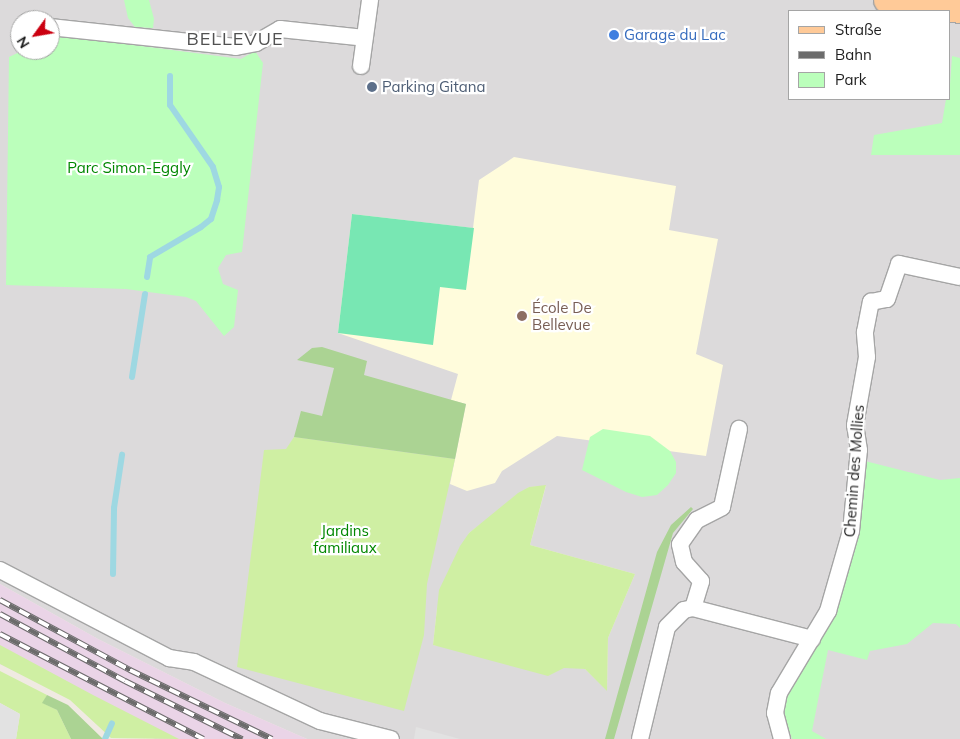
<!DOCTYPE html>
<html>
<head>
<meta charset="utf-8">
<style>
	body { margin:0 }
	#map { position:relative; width:960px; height:739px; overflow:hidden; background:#f0eae2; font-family:Mulish,sans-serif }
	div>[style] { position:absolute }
	.residential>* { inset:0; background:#dcdadb }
	.industrial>* { inset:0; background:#ead4e7 }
	.education>* { inset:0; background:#fffcdc }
	.grass>* { inset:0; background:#cfefa3 }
	.forest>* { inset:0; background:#abd393 }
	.park>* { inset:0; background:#bfb }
	.pitch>* { inset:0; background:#78e7b3 }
	.parking>* { inset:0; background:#e2e2e2 }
	.stream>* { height:6px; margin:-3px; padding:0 3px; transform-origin:3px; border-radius:3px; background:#9ed8e2 }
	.roads { filter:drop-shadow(1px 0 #a5a5a5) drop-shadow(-1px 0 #a5a5a5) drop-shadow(0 1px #a5a5a5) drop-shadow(0 -1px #a5a5a5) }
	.minor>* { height:16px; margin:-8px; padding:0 8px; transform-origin:8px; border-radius:8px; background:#fff }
	.primary>* { height:26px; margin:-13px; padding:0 13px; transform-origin:13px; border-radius:13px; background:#ffca98 }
	.rail>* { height:5.5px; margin-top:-2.75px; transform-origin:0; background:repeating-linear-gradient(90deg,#fff 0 11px,#6c6c6c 0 22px); box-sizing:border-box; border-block:1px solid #6c6c6c }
	.dots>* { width:14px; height:14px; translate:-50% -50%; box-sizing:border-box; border:2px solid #fff; border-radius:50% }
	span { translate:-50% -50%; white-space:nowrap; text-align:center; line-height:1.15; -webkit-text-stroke:4.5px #fff; paint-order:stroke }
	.shop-label { font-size:15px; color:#366cbe }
	.left { translate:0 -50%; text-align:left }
	.service-label { font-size:15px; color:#4e5e75 }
	.park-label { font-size:15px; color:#018701 }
	.education-label { font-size:15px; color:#785e54 }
	.street-label { font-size:15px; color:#1e1e1e }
	.quarter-label { font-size:18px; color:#515151; letter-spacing:1px }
	.legend { position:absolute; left:788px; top:10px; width:162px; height:90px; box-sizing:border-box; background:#fff; border:1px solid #a5a5a5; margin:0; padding:6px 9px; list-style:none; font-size:15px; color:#1e1e1e }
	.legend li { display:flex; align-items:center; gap:10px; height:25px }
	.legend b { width:25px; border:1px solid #a5a5a5 }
	.north { position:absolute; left:10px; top:10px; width:50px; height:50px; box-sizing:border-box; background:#fff; border:1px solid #a5a5a5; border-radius:50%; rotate:238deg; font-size:14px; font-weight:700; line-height:20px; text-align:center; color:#1e1e1e }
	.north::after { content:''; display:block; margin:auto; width:18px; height:22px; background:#cb0010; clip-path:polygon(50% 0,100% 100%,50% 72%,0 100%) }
</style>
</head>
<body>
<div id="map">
	<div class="residential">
		<div style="clip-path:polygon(evenodd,0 0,960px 0,960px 739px,307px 739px,225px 703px,98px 639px,0 584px,0 0,789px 11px,949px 11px,949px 99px,789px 99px,789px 11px,0 0,20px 20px,50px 20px,50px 50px,20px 50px,20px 20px,0 0,546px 486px,530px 545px,635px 574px,608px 638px,607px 690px,585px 669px,433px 645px,437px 608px,469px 533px,529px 487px,546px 486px)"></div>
	</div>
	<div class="industrial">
		<div style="clip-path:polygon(0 584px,98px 639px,225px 703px,307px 739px,155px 739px,0 664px)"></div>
	</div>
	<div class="education">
		<div style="clip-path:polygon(514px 157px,676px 186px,669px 230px,718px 239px,696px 354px,723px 365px,706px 456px,557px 436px,502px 471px,495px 483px,467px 491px,450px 484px,466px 404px,451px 400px,458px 374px,338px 333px,352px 214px,473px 228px,479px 180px)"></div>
	</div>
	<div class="grass">
		<div style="clip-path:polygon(294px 437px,455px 459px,427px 584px,424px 635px,404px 711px,237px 667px,264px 450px,286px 449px)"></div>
		<div style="clip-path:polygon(546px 485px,530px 545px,635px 574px,608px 638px,607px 691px,585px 669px,564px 668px,548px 676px,433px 645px,439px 590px,460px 546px,469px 533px,518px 493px,529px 487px)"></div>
		<div style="clip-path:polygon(0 645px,93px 695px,179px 739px,111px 738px,70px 700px,0 664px)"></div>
		<div style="clip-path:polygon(0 671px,47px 695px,43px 703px,57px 710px,71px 739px,16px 739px,20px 714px,0 703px)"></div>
	</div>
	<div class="forest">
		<div style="clip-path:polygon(322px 347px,367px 361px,364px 375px,466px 404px,455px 459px,294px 437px,301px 411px,322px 416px,334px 368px,297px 360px,312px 348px)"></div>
		<div style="clip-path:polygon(691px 507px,693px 509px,673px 533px,614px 739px,605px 739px,657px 552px,671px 525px)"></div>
		<div style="clip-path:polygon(47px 695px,68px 705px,103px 739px,71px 739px,57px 710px,42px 703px)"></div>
	</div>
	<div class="park">
		<div style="clip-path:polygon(149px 0,154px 19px,153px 28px,135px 27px,128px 18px,124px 0)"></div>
		<div style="clip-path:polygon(56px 35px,241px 59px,255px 51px,263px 63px,242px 252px,226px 255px,218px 268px,223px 284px,238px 290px,234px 327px,224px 336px,196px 301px,186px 297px,126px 289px,6px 285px,9px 57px,24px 50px,50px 50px,50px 38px)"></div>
		<div style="clip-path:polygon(952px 56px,960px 58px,960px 155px,871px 155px,874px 135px,942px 123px,946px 99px,949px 99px)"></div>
		<div style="clip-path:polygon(603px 429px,650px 436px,670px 451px,676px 462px,676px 473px,668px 485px,657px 495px,642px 497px,626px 492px,582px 470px,590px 437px)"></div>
		<div style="clip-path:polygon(865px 461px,940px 480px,960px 478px,960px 628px,956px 624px,933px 623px,907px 644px,870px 651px,867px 660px,828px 650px,812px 731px,826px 739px,792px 739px,784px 716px,786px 699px,832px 621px,856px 546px)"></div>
	</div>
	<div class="pitch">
		<div style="clip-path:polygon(352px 214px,474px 228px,466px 290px,440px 287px,433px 345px,338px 333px)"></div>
	</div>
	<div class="parking">
		<div style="clip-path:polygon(0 703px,20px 714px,16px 739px,0 739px)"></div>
		<div style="clip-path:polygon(416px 727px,460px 739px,414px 739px)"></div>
	</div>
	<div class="stream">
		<div style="left:147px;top:277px;width:20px;rotate:-81deg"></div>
		<div style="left:150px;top:257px;width:59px;rotate:-30.5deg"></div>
		<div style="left:201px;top:227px;width:13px;rotate:-39deg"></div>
		<div style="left:211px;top:219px;width:20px;rotate:-72deg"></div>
		<div style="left:217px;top:200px;width:13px;rotate:-81deg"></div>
		<div style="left:219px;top:187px;width:21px;rotate:-107deg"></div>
		<div style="left:213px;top:167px;width:75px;rotate:-124.7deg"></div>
		<div style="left:170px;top:105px;width:29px;rotate:-90deg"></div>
		<div style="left:132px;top:377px;width:84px;rotate:-81.1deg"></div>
		<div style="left:113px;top:574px;width:66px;rotate:-89.1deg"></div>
		<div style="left:114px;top:508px;width:54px;rotate:-81.4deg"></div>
		<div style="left:105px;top:739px;width:17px;rotate:-66deg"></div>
	</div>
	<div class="roads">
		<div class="minor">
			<div style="left:50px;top:27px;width:187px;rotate:6.1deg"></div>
			<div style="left:236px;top:47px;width:20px;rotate:-11deg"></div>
			<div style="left:256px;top:43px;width:28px;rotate:-30deg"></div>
			<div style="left:280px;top:29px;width:85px;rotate:6deg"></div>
			<div style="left:361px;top:66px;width:67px;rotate:-82.2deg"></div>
			<div style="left:0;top:570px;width:191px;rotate:27.5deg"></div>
			<div style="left:169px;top:658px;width:25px;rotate:9deg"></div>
			<div style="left:194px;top:662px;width:139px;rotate:25.1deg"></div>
			<div style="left:320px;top:721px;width:73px;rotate:14.2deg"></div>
			<div style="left:693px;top:608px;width:28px;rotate:-73deg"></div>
			<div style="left:701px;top:581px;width:25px;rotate:-132deg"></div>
			<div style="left:684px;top:562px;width:18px;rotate:-103deg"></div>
			<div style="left:680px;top:544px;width:29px;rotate:-55deg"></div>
			<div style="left:697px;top:520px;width:28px;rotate:-27deg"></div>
			<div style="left:722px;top:507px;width:80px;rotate:-77.7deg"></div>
			<div style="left:640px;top:739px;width:115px;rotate:-76.4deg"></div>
			<div style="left:667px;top:627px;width:24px;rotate:-45deg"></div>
			<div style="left:684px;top:610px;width:9px;rotate:-13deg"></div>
			<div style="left:693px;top:608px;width:123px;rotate:14.6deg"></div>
			<div style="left:782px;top:739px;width:27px;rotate:-105deg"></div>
			<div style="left:775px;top:713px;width:20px;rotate:-79deg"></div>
			<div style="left:779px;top:693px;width:96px;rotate:-59.1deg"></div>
			<div style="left:828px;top:611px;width:83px;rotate:-74deg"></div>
			<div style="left:851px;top:531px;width:81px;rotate:-84.4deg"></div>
			<div style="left:859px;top:450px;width:25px;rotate:-99deg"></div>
			<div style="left:855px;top:425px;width:69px;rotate:-80deg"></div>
			<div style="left:867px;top:357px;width:25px;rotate:-95deg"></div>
			<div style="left:865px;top:332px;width:31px;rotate:-79deg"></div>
			<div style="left:871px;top:302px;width:16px;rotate:-11deg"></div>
			<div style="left:887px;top:299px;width:37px;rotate:-71deg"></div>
			<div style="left:899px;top:264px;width:62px;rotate:12deg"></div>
		</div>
		<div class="primary">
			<div style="left:887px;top:0;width:74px;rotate:7.8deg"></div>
		</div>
	</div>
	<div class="rail">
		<div style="left:0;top:600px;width:148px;rotate:28.3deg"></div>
		<div style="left:130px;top:670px;width:158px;rotate:25.9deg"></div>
		<div style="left:0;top:614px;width:142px;rotate:28.2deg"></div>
		<div style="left:125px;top:681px;width:131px;rotate:26.4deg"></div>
		<div style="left:0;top:634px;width:229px;rotate:27.3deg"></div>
	</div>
	<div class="dots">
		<div style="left:614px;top:35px;background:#3f7fe0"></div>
		<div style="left:372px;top:87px;background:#5c6f8a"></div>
		<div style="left:522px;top:316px;background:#8d6e63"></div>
	</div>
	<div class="shop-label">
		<span class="left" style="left:624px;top:35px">Garage du Lac</span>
	</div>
	<div class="service-label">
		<span class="left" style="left:382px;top:87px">Parking Gitana</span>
	</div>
	<div class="park-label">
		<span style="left:129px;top:168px">Parc Simon-Eggly</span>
		<span style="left:345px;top:539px">Jardins<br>familiaux</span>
	</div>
	<div class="education-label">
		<span class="left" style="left:532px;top:316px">École De<br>Bellevue</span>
	</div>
	<div class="street-label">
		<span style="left:854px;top:471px;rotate:-86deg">Chemin des Mollies</span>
	</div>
	<div class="quarter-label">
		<span style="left:235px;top:39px">BELLEVUE</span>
	</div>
	<ul class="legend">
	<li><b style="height:6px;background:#ffca98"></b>Straße</li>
	<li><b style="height:6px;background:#6c6c6c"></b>Bahn</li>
	<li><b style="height:14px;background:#bfb"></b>Park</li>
	</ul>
	<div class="north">N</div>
</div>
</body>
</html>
